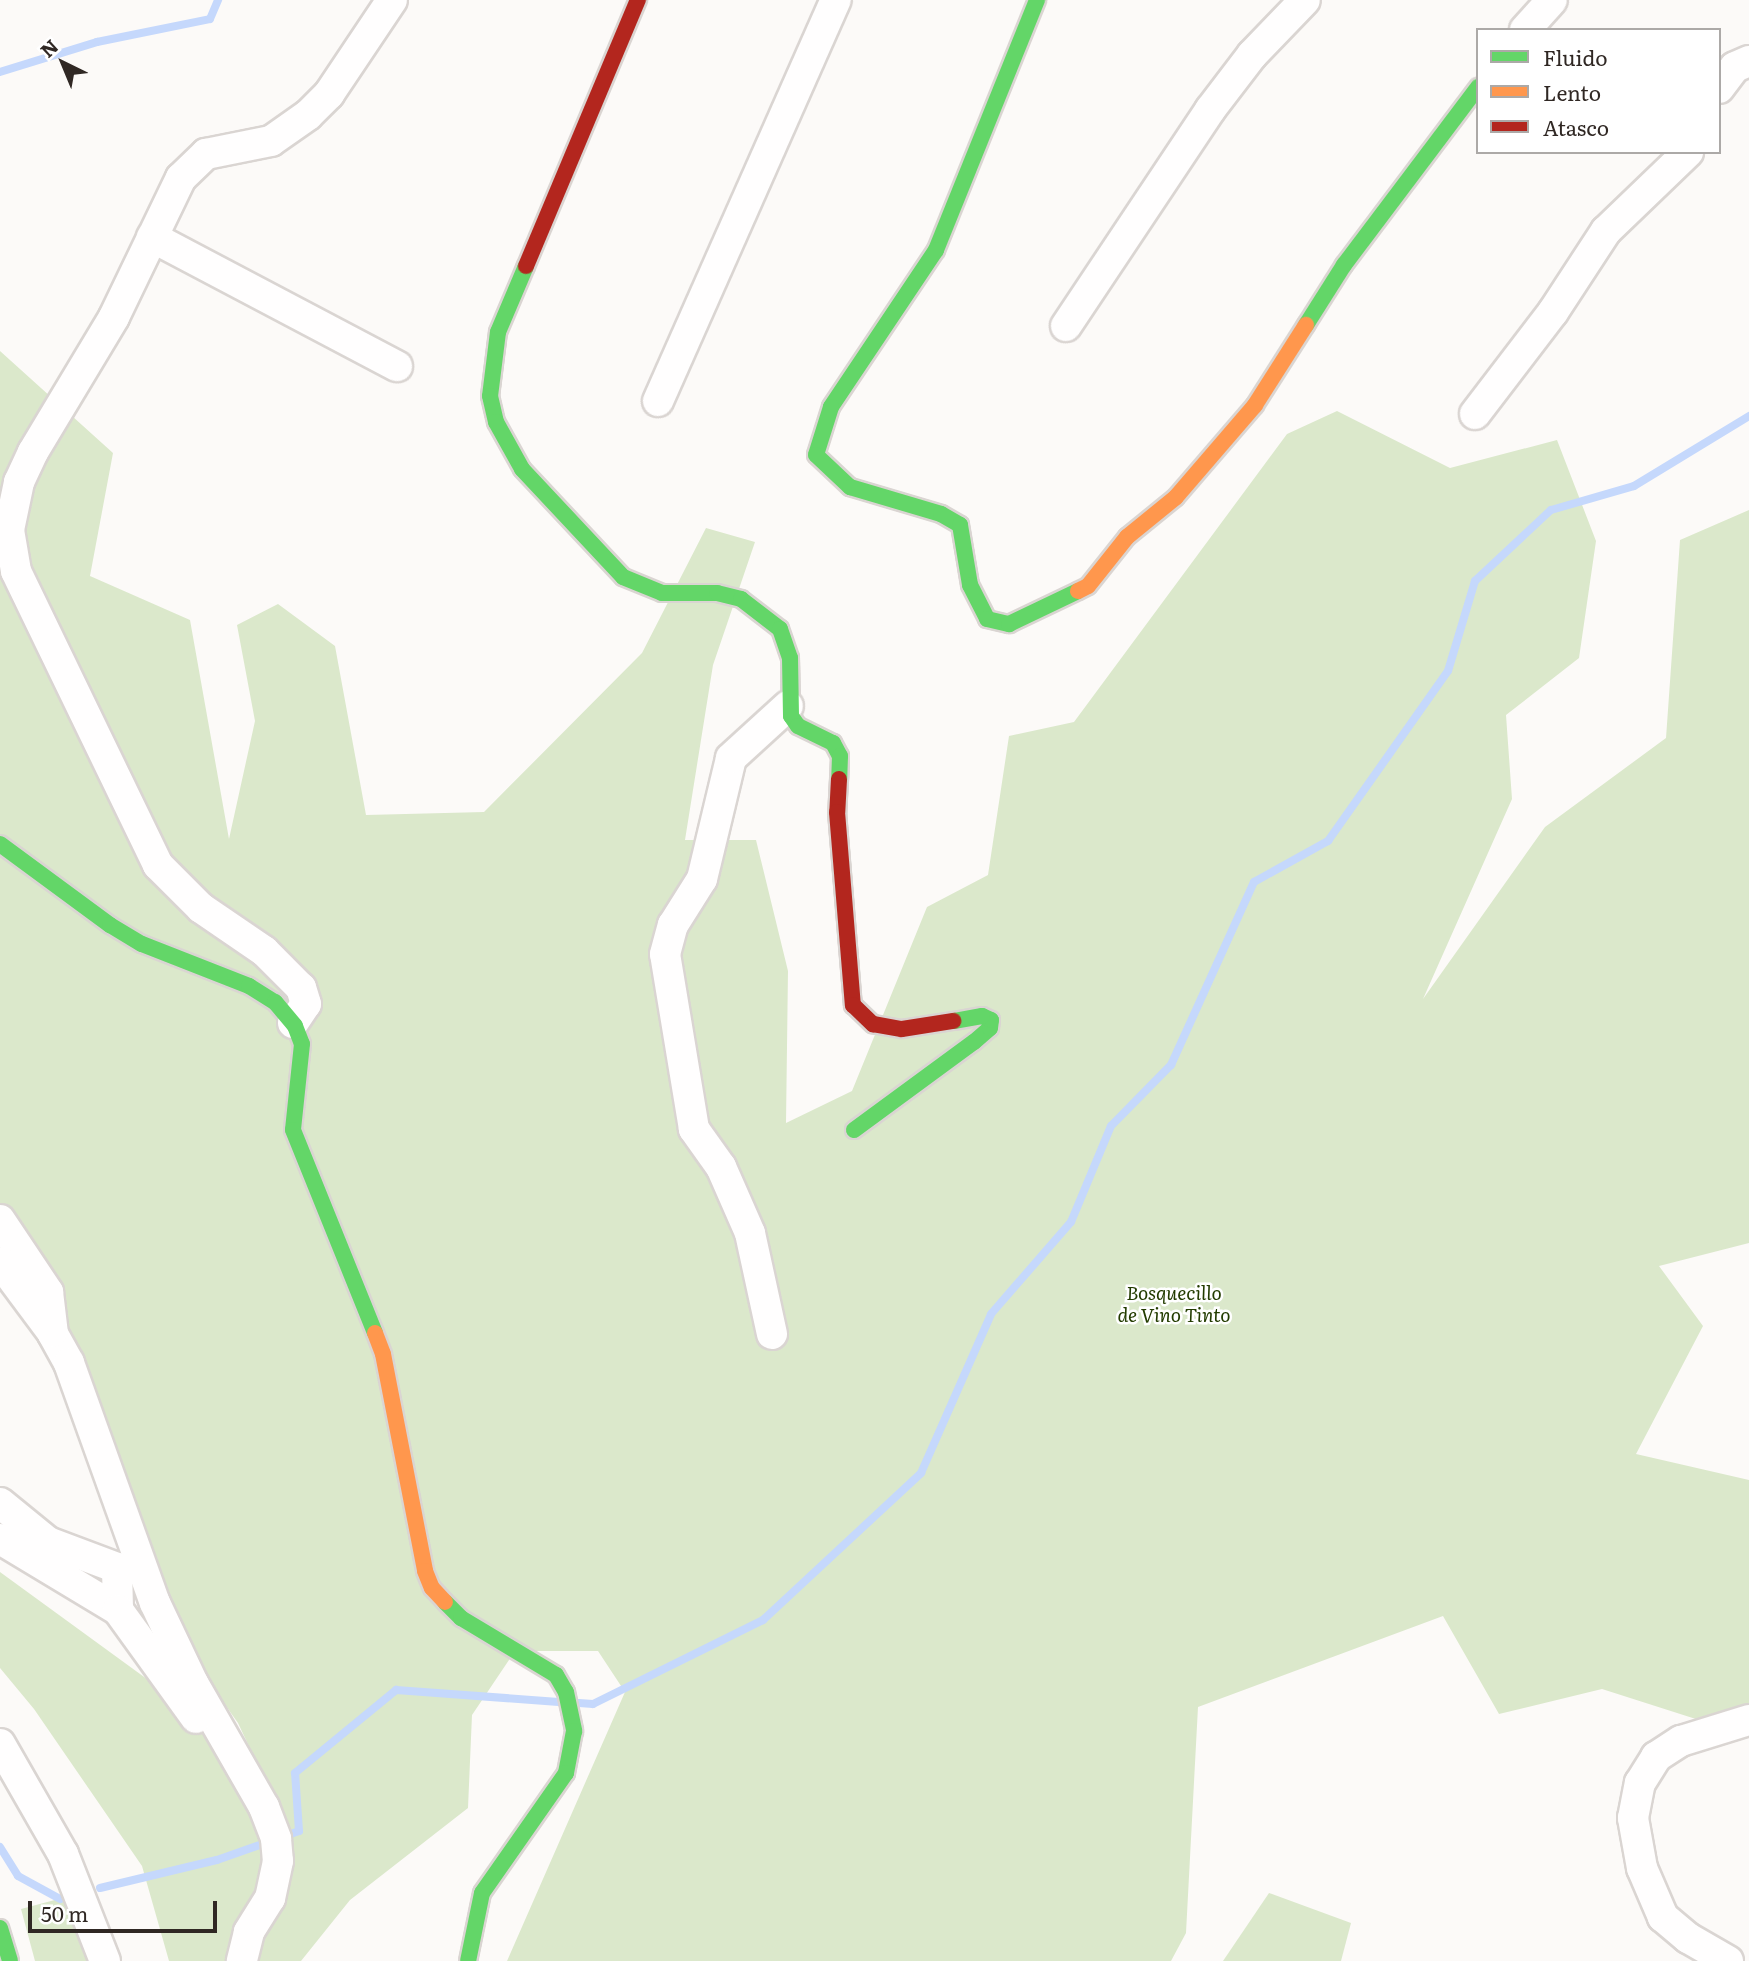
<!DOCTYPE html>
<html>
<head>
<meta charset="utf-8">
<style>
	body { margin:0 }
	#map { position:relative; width:1749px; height:1961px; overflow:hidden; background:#fcfaf8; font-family:Literata,serif }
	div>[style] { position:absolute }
	.green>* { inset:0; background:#dbe8cb }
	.stream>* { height:8px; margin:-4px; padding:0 4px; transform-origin:4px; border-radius:4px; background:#c5d8fc }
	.roads { filter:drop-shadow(2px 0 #dad5d2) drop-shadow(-2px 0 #dad5d2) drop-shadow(0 2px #dad5d2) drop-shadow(0 -2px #dad5d2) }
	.street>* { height:30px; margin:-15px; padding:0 15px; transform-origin:15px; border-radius:15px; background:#fffefe }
	.fast>* { height:16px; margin:-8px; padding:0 8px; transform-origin:8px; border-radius:8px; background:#63d668 }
	.slow>* { height:16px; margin:-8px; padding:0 8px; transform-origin:8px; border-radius:8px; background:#ff974d }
	.jam>* { height:16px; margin:-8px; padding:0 8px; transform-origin:8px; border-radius:8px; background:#b3261e }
	span { translate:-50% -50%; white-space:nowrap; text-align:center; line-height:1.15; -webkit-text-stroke:5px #fff; paint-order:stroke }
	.park-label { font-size:19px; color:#233c00; font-style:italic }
	.legend { position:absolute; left:1476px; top:28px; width:245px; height:126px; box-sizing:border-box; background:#fff; border:2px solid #aca9a7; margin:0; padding:9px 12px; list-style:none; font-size:21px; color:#302824 }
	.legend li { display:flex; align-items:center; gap:14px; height:35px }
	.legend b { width:35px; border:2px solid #aca9a7 }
	.north { position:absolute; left:28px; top:28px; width:70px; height:70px; -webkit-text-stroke:5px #fff; paint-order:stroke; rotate:317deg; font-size:19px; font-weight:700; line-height:28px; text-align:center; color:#302824 }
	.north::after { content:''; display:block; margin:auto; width:24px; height:32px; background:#302824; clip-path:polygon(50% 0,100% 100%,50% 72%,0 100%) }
	.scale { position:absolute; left:28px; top:1901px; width:189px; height:32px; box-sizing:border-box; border:4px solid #302824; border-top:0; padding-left:9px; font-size:21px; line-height:24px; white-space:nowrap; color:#302824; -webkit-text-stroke:5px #fff; paint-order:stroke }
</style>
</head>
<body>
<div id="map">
	<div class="green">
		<div style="clip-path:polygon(0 351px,113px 453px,90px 576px,190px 620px,229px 839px,255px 721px,237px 625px,278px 604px,335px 646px,366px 815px,484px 812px,642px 653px,706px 528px,755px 542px,713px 665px,685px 840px,756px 840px,788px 971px,786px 1123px,852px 1091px,927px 907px,988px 875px,1009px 736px,1074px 722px,1287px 434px,1337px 411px,1450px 468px,1557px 440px,1596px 541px,1579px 658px,1506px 715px,1512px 799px,1423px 999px,1545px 827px,1666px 738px,1680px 540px,1749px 510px,1749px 1243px,1659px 1266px,1703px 1326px,1636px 1454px,1749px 1480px,1749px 1736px,1602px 1689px,1499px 1714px,1443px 1616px,1198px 1707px,1186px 1933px,1171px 1961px,507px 1961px,625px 1692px,598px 1651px,515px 1651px,472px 1715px,468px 1808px,350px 1900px,301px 1961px,169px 1961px,142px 1866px,34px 1709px,0 1668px,0 1572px,254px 1757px,238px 1723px,177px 1637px,0 1228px)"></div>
		<div style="clip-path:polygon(1269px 1893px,1351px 1923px,1341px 1961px,1223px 1961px)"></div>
		<div style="clip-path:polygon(66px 1897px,93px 1961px,35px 1961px,21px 1909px)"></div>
	</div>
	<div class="stream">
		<div style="left:0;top:72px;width:102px;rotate:-17.2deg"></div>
		<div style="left:97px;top:42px;width:115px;rotate:-11.5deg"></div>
		<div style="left:210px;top:19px;width:21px;rotate:-67deg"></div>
		<div style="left:579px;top:1703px;width:14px;rotate:4deg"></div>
		<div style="left:593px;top:1704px;width:190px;rotate:-26.3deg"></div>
		<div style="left:763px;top:1620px;width:216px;rotate:-42.9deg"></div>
		<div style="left:921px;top:1473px;width:174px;rotate:-66.2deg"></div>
		<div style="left:991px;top:1314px;width:122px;rotate:-49deg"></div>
		<div style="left:1071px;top:1222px;width:104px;rotate:-67.4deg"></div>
		<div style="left:1111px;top:1126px;width:86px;rotate:-45.5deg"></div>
		<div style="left:1171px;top:1065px;width:201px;rotate:-65.6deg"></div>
		<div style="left:1254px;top:882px;width:85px;rotate:-29deg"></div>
		<div style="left:1328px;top:841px;width:208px;rotate:-54.8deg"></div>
		<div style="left:1448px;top:671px;width:94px;rotate:-73.3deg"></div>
		<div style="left:1475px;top:581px;width:104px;rotate:-43.1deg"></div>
		<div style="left:1551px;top:510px;width:86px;rotate:-16.1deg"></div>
		<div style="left:1634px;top:486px;width:135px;rotate:-31.3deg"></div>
		<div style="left:0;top:1847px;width:34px;rotate:58deg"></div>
		<div style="left:18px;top:1876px;width:48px;rotate:28.7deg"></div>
		<div style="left:100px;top:1888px;width:120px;rotate:-13.5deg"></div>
		<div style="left:217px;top:1860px;width:87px;rotate:-19.5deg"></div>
		<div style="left:299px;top:1831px;width:58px;rotate:-93.9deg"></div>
		<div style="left:295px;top:1773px;width:131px;rotate:-39.4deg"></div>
		<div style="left:396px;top:1690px;width:163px;rotate:4.2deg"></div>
	</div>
	<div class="roads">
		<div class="street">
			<div style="left:1525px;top:30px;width:40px;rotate:-48deg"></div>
			<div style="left:1719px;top:88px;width:26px;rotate:-53deg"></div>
			<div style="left:1735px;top:67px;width:15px;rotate:-23deg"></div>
			<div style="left:152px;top:237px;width:277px;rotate:27.8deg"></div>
			<div style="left:1066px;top:326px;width:260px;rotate:-56.3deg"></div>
			<div style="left:1210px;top:110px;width:69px;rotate:-52.6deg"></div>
			<div style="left:1252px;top:55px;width:76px;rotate:-46.1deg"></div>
			<div style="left:658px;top:401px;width:439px;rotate:-66.1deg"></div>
			<div style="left:1475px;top:414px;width:128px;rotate:-52.6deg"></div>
			<div style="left:1553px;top:312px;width:97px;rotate:-56.8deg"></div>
			<div style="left:1606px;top:231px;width:114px;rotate:-43.9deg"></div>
			<div style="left:293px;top:1023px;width:23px;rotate:-56deg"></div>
			<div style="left:306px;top:1004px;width:17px;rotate:-107deg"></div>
			<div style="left:301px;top:988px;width:52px;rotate:-135deg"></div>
			<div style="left:264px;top:951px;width:76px;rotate:-145.7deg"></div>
			<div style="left:201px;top:908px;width:61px;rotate:-135deg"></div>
			<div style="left:158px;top:865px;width:326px;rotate:-115.8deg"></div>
			<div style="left:16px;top:571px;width:42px;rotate:-99.7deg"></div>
			<div style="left:9px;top:530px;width:49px;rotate:-78.2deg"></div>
			<div style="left:19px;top:482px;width:33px;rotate:-65deg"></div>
			<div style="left:33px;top:452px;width:157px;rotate:-59deg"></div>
			<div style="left:114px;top:317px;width:154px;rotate:-64.3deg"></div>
			<div style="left:181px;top:178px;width:35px;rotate:-44deg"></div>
			<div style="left:206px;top:154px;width:66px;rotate:-11.3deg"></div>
			<div style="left:271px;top:141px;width:45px;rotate:-35.1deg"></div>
			<div style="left:308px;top:115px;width:30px;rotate:-45deg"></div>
			<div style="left:329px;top:94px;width:113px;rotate:-56.2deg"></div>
			<div style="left:0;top:1220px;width:87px;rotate:56.3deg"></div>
			<div style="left:48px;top:1292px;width:42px;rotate:83.2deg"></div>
			<div style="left:53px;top:1334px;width:33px;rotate:61deg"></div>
			<div style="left:69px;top:1363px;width:255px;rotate:70.3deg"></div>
			<div style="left:155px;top:1603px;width:89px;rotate:64.6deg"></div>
			<div style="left:193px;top:1683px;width:143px;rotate:60.2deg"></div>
			<div style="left:264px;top:1807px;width:34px;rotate:69deg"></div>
			<div style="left:276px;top:1839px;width:22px;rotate:85deg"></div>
			<div style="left:278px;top:1861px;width:38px;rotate:102deg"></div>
			<div style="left:270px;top:1898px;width:40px;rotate:122deg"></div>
			<div style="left:249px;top:1932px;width:30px;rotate:104deg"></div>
			<div style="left:0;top:1262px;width:87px;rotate:53.4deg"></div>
			<div style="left:772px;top:1334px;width:103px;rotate:-102.3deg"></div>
			<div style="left:750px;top:1233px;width:72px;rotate:-113.7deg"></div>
			<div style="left:721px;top:1167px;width:47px;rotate:-125.4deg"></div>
			<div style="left:694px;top:1129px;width:177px;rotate:-99.4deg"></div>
			<div style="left:665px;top:954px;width:30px;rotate:-75deg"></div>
			<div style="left:673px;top:925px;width:54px;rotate:-57.8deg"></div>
			<div style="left:702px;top:879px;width:124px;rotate:-76.5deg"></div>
			<div style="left:731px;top:758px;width:77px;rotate:-42.4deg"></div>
			<div style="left:0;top:1503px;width:62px;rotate:39.1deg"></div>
			<div style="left:48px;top:1542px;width:74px;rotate:20.6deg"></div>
			<div style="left:117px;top:1568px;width:42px;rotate:88.6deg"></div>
			<div style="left:0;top:1539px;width:138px;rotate:31deg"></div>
			<div style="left:118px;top:1610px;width:133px;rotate:54.2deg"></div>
			<div style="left:0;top:1744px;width:127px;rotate:60.2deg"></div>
			<div style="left:63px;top:1854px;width:115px;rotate:68.6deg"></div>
			<div style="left:1728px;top:1961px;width:46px;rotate:-150.1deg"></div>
			<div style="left:1688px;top:1938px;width:33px;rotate:-140deg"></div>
			<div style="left:1663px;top:1917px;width:53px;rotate:-113.2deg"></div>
			<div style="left:1642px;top:1868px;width:51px;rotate:-100.2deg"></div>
			<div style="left:1633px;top:1818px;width:36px;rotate:-79deg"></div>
			<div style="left:1640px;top:1783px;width:31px;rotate:-58deg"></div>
			<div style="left:1656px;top:1757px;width:30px;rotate:-33deg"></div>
			<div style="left:1681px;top:1741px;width:71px;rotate:-17.2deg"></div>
		</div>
		<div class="fast">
			<div style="left:1037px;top:0;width:270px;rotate:112deg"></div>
			<div style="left:936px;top:250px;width:189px;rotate:123.8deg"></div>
			<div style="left:831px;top:407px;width:50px;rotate:107.4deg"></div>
			<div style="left:816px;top:455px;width:47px;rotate:43.3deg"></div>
			<div style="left:850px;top:487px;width:95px;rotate:16.5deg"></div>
			<div style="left:941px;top:514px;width:22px;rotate:30deg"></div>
			<div style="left:960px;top:525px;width:61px;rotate:80.5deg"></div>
			<div style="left:970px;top:585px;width:38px;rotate:63deg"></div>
			<div style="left:987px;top:619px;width:23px;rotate:13deg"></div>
			<div style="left:1009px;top:624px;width:76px;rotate:-25.6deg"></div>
			<div style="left:526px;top:266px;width:72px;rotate:113deg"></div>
			<div style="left:498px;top:332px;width:64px;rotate:97.1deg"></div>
			<div style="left:490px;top:396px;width:27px;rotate:77deg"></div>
			<div style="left:496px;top:422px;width:54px;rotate:61deg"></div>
			<div style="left:522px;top:469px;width:148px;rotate:46.9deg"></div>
			<div style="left:623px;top:577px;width:42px;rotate:22.3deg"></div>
			<div style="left:662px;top:593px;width:55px"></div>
			<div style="left:717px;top:593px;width:25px;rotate:14deg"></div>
			<div style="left:741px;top:599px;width:49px;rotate:37.6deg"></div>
			<div style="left:780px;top:629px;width:31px;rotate:71deg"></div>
			<div style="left:790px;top:658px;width:58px;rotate:89deg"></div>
			<div style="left:791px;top:716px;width:12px;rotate:55deg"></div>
			<div style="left:798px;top:726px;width:39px;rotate:26deg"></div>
			<div style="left:833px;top:743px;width:15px;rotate:62deg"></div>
			<div style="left:840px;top:756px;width:23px;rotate:92deg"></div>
			<div style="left:1306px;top:325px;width:71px;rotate:-57.7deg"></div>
			<div style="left:1344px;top:265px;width:223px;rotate:-53deg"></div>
			<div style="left:0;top:844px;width:137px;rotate:36.4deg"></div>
			<div style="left:110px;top:925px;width:37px;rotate:31deg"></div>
			<div style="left:142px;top:944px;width:115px;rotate:21.4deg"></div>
			<div style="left:249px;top:986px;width:31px;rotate:32deg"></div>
			<div style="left:275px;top:1002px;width:31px;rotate:50deg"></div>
			<div style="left:295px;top:1026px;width:19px;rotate:69deg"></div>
			<div style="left:302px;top:1044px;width:86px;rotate:96deg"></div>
			<div style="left:293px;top:1130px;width:219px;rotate:68deg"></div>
			<div style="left:854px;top:1130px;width:149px;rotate:-36.3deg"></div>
			<div style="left:974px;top:1042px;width:21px;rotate:-41deg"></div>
			<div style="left:990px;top:1028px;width:8px;rotate:-83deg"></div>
			<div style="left:991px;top:1020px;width:10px;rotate:-156deg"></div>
			<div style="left:982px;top:1016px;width:29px;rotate:170deg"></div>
			<div style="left:445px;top:1602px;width:23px;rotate:45deg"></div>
			<div style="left:461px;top:1618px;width:111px;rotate:31deg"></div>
			<div style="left:556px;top:1675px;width:20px;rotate:60deg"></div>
			<div style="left:566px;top:1692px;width:40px;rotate:78deg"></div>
			<div style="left:574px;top:1731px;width:43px;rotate:100.8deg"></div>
			<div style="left:566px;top:1773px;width:146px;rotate:125deg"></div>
			<div style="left:482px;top:1893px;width:69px;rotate:101.6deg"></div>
			<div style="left:0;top:1928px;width:34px;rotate:73deg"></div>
		</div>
		<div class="slow">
			<div style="left:1078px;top:591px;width:11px;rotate:-27deg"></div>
			<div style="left:1088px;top:586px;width:63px;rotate:-51.5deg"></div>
			<div style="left:1127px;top:537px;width:63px;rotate:-39.2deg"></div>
			<div style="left:1176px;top:497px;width:121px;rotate:-49.3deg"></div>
			<div style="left:1255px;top:405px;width:95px;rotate:-57.5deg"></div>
			<div style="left:375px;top:1333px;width:22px;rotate:69deg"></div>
			<div style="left:383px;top:1354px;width:221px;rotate:79deg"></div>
			<div style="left:425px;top:1571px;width:18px;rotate:68deg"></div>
			<div style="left:432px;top:1588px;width:19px;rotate:47deg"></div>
		</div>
		<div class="jam">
			<div style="left:526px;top:266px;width:289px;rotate:-67.2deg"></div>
			<div style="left:839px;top:779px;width:33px;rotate:93deg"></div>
			<div style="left:837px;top:812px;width:194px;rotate:85.3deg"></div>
			<div style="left:853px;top:1005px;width:28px;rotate:44deg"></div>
			<div style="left:873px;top:1024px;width:29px;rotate:10deg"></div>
			<div style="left:902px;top:1029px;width:52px;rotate:-8.9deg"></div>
		</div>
	</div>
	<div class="park-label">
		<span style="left:1174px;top:1304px">Bosquecillo<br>de Vino Tinto</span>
	</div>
	<ul class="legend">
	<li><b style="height:9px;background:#63d668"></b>Fluido</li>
	<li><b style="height:9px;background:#ff974d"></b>Lento</li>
	<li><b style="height:9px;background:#b3261e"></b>Atasco</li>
	</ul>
	<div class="north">N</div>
	<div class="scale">50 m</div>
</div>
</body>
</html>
